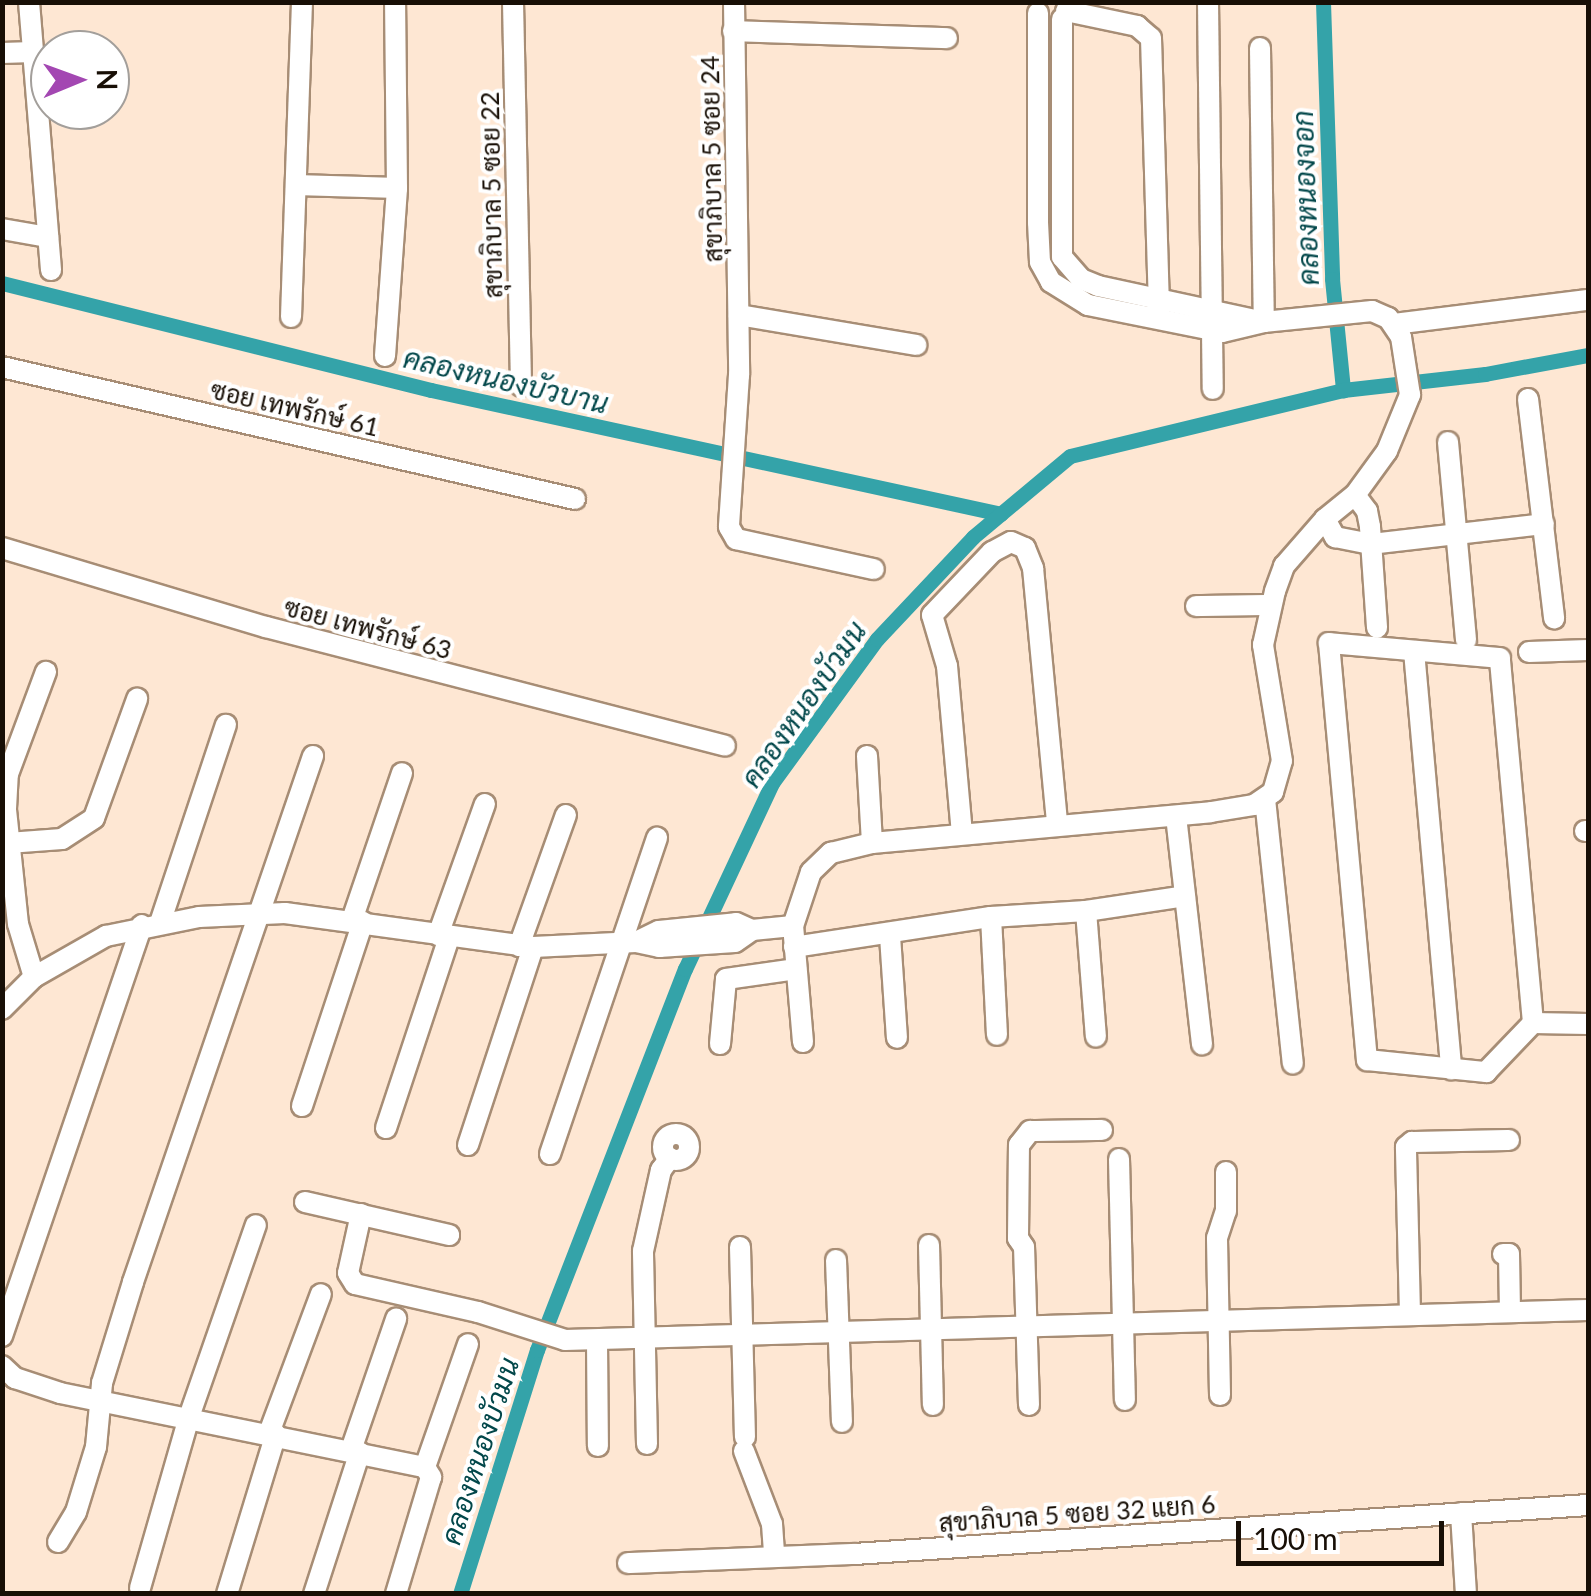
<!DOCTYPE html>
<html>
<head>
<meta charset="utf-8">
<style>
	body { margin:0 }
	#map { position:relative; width:1591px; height:1596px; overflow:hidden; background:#fee7d3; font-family:Lato,Sarabun,sans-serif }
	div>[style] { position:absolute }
	.canal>* { height:15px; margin:-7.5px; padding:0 7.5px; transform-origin:7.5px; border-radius:7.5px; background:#34a3a9 }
	.roads { filter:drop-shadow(2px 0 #a78d75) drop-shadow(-2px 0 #a78d75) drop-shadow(0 2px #a78d75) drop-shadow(0 -2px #a78d75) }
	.minor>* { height:20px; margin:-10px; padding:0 10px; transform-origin:10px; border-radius:10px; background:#fff }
	.minor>.ring { margin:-10px; padding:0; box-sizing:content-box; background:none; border:20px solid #fff; border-radius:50% }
	span { translate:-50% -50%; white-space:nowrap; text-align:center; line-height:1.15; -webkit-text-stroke:8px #fff; paint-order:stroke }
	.street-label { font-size:25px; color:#180f06 }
	.water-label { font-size:28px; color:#02474a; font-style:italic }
	.frame { position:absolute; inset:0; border:5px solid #180f06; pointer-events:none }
	.north { position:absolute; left:30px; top:30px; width:100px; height:100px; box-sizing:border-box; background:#fff; border:2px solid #a39f9b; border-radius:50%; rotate:89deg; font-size:28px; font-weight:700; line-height:40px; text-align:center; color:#180f06 }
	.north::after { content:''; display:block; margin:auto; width:35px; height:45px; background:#a347b2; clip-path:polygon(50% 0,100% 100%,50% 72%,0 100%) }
	.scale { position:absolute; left:1236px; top:1521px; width:208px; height:45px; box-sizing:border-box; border:5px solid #180f06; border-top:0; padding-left:12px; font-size:30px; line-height:35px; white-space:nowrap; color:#180f06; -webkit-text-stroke:8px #fff; paint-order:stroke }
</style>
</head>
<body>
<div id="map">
	<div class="canal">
		<div style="left:1323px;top:2px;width:277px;rotate:88.1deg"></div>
		<div style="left:1332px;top:279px;width:112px;rotate:84.3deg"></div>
		<div style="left:2px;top:283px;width:442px;rotate:14deg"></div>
		<div style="left:431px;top:390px;width:583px;rotate:12.27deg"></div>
		<div style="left:460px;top:1594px;width:256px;rotate:-72.5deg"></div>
		<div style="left:537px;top:1350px;width:409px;rotate:-68.8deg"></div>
		<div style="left:685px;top:969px;width:205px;rotate:-64.9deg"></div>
		<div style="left:772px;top:783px;width:178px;rotate:-53.9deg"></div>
		<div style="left:877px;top:639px;width:140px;rotate:-46.7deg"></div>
		<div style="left:973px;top:537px;width:126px;rotate:-39.9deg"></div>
		<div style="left:1070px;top:456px;width:281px;rotate:-13.6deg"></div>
		<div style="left:1343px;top:390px;width:143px;rotate:-6.4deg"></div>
		<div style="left:1485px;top:374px;width:105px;rotate:-10.5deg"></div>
	</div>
	<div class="roads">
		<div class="minor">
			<div style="left:29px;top:2px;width:269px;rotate:85.3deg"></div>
			<div style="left:513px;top:2px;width:384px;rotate:88.8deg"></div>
			<div style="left:734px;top:2px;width:373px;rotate:89.2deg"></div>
			<div style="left:739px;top:375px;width:152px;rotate:93.8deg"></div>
			<div style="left:729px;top:527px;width:14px;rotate:60deg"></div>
			<div style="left:736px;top:539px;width:141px;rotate:12.3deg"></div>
			<div style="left:1208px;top:2px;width:387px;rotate:89.3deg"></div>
			<div style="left:1066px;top:11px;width:73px;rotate:11.9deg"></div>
			<div style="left:1137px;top:26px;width:18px;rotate:41deg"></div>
			<div style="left:1151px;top:38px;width:276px;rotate:88.3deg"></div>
			<div style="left:1062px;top:19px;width:238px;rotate:90deg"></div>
			<div style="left:1062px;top:257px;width:29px;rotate:49deg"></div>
			<div style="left:1081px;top:279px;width:18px;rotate:22deg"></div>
			<div style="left:1098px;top:286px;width:170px;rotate:12.2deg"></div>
			<div style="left:733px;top:31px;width:214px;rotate:1.9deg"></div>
			<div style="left:1260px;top:48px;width:274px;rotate:89.2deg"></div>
			<div style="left:2px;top:53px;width:31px;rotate:-2deg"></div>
			<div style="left:297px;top:185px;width:100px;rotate:1.7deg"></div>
			<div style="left:2px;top:229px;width:47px;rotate:9.9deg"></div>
			<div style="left:739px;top:315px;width:180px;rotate:9.6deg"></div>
			<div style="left:291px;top:317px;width:315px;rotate:-88deg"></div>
			<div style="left:1394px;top:324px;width:195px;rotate:-7.1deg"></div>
			<div style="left:385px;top:356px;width:168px;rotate:-85.9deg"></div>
			<div style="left:397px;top:188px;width:186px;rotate:-90.6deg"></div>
			<div style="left:2px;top:367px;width:588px;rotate:12.97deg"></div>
			<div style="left:1528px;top:399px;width:221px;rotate:83.2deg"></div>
			<div style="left:1448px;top:442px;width:199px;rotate:84.8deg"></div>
			<div style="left:1355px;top:495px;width:20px;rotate:53deg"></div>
			<div style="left:1367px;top:511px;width:16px;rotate:79deg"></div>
			<div style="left:1370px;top:527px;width:101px;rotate:86deg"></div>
			<div style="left:1325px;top:519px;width:21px;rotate:61deg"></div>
			<div style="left:1335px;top:537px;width:37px;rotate:11deg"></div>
			<div style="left:1371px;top:544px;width:174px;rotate:-6.6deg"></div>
			<div style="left:2px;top:548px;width:276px;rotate:16.7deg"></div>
			<div style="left:266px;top:627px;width:474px;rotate:14.5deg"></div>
			<div style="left:1196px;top:606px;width:75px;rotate:-0.8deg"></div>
			<div style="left:1414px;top:651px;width:420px;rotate:84.9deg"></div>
			<div style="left:1529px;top:652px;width:59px;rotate:-1.9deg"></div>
			<div style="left:867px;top:756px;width:87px;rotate:86.7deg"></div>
			<div style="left:1265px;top:799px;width:266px;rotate:84deg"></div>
			<div style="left:1176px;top:816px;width:230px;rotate:83.5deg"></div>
			<div style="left:1585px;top:831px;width:3px"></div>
			<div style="left:962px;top:834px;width:169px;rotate:-95.1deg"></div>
			<div style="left:947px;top:666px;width:53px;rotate:-106.4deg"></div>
			<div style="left:932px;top:615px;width:87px;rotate:-46.4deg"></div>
			<div style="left:992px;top:552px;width:21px;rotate:-28deg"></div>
			<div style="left:1011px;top:542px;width:15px;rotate:23deg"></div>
			<div style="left:1025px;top:548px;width:22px;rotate:68deg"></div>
			<div style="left:1033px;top:568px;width:257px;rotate:84.6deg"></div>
			<div style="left:8px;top:843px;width:54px;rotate:-4.2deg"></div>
			<div style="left:62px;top:839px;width:38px;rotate:-33deg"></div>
			<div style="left:94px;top:818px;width:127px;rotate:-70.1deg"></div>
			<div style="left:1086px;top:911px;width:126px;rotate:85.5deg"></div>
			<div style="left:991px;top:917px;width:118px;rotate:87.1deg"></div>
			<div style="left:352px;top:920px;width:155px;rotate:-71.2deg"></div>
			<div style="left:160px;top:923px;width:209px;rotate:-71.6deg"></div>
			<div style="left:438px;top:935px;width:139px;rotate:-70.3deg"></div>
			<div style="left:890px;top:936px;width:102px;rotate:86.1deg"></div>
			<div style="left:636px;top:942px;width:24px;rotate:12deg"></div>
			<div style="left:659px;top:947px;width:76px;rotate:-3.8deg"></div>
			<div style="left:735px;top:942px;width:21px;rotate:-35deg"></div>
			<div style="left:519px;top:946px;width:139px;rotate:-70.3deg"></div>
			<div style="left:794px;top:947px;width:199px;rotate:-8.7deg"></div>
			<div style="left:991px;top:917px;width:95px;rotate:-3.6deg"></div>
			<div style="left:1086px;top:911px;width:100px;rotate:-8.6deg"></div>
			<div style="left:34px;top:977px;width:55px;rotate:-106.8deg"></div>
			<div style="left:18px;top:924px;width:116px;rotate:-96deg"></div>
			<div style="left:6px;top:809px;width:35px;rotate:-87deg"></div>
			<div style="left:8px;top:774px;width:109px;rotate:-69.6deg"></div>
			<div style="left:2px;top:1009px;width:45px;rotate:-45deg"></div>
			<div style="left:34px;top:977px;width:83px;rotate:-29.7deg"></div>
			<div style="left:106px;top:936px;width:95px;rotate:-11.5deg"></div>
			<div style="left:199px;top:917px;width:86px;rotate:-2.7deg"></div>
			<div style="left:285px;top:913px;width:250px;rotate:7.8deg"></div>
			<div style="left:533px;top:947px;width:103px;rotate:-2.8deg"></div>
			<div style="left:636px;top:942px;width:25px;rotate:-26deg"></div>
			<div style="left:659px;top:931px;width:77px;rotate:-5.9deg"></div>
			<div style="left:736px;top:923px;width:17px;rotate:24deg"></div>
			<div style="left:752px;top:930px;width:41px;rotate:-5.6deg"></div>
			<div style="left:1533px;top:1023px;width:366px;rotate:-95.2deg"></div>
			<div style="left:1500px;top:658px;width:172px;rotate:-175deg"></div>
			<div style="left:1329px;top:643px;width:419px;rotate:84.8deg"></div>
			<div style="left:1367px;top:1060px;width:120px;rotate:5.8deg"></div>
			<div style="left:1486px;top:1072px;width:68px;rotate:-46.2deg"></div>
			<div style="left:1533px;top:1023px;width:55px;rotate:1deg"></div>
			<div style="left:803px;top:1042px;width:116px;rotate:-94.9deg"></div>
			<div style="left:793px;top:926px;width:57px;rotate:-71.6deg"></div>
			<div style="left:811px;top:872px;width:28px;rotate:-44deg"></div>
			<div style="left:831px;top:853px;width:42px;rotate:-13.7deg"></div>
			<div style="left:872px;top:843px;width:340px;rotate:-5.2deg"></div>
			<div style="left:1211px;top:812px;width:44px;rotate:-9.2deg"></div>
			<div style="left:1254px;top:805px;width:23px;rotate:-34deg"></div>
			<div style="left:1273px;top:792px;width:32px;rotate:-74deg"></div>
			<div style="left:1282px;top:761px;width:118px;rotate:-99.3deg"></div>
			<div style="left:1263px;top:645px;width:55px;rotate:-77.5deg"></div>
			<div style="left:1275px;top:591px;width:27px;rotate:-70deg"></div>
			<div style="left:1284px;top:566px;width:62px;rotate:-48.9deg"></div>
			<div style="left:1325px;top:519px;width:38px;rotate:-39deg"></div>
			<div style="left:1355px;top:495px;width:54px;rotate:-54deg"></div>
			<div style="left:1387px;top:451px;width:61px;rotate:-67.7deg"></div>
			<div style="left:1410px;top:395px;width:59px;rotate:-98.8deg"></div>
			<div style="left:1401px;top:337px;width:23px;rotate:-124deg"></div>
			<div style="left:1388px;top:318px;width:17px;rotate:-156deg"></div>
			<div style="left:1372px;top:311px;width:109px;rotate:174.2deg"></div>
			<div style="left:1264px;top:322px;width:43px;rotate:166.6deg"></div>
			<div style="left:1222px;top:332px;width:137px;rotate:-168.6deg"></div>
			<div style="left:1088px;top:305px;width:44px;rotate:-148.1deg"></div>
			<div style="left:1051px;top:282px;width:23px;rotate:-119deg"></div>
			<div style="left:1040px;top:262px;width:40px;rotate:-92.9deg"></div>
			<div style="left:1038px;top:222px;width:209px;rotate:-90deg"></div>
			<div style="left:720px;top:1044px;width:65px;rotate:-84.7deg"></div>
			<div style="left:726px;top:979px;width:71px;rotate:-8.1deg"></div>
			<div style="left:302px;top:1106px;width:194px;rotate:-71.7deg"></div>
			<div style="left:386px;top:1128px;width:201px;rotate:-71.7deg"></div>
			<div class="ring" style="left:663px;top:1134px;width:6px;height:6px"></div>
			<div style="left:468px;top:1145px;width:208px;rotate:-71.8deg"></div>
			<div style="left:550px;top:1154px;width:334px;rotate:-71.3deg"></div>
			<div style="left:1119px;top:1159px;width:241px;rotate:88.6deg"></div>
			<div style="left:305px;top:1202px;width:148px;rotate:12.9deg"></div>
			<div style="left:361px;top:1214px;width:60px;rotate:102.4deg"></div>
			<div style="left:348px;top:1273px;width:13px;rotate:58deg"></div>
			<div style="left:355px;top:1284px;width:126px;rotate:12.8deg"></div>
			<div style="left:478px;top:1312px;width:91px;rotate:17.8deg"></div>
			<div style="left:565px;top:1340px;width:1023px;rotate:-1.68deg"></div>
			<div style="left:929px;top:1245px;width:160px;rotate:88.6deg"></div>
			<div style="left:740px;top:1247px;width:190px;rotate:88.5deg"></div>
			<div style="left:1503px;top:1254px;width:6px"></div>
			<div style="left:1509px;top:1254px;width:58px;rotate:89deg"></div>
			<div style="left:836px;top:1260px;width:162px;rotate:87.9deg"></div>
			<div style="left:1410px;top:1314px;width:167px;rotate:-91.4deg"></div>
			<div style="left:1406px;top:1147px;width:8px;rotate:-40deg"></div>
			<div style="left:1412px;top:1142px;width:97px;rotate:-1.2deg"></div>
			<div style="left:2px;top:1336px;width:434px;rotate:-71.2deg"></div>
			<div style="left:597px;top:1341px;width:105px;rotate:89.5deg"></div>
			<div style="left:2px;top:1366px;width:18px;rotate:43deg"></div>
			<div style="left:15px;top:1378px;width:47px;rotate:18.4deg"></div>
			<div style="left:60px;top:1393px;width:372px;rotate:11.5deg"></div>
			<div style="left:425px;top:1467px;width:12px;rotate:59deg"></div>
			<div style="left:431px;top:1477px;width:122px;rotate:106.7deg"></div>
			<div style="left:1220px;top:1395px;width:157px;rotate:-91.1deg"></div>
			<div style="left:1217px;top:1238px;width:28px;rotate:-72deg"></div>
			<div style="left:1226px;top:1211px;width:39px;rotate:-90deg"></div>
			<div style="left:1029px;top:1405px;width:158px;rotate:-91.8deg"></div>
			<div style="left:1024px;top:1247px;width:11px;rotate:-124deg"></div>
			<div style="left:1018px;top:1238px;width:93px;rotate:-89.4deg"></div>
			<div style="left:1019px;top:1145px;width:18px;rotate:-52deg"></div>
			<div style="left:1030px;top:1131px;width:72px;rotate:-0.8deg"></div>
			<div style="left:269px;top:1433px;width:148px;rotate:-69.5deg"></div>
			<div style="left:647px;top:1444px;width:193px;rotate:-91.2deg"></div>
			<div style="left:643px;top:1251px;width:83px;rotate:-77.5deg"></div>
			<div style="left:661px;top:1170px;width:15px;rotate:-53deg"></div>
			<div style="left:351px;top:1450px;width:139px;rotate:-71deg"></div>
			<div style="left:744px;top:1451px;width:78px;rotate:69deg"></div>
			<div style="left:772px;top:1524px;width:31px;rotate:86deg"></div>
			<div style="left:425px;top:1467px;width:130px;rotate:-70.7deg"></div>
			<div style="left:1461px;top:1513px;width:81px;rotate:86.5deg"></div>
			<div style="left:58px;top:1542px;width:35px;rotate:-59deg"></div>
			<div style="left:76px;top:1512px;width:68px;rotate:-72.9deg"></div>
			<div style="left:96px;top:1447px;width:64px;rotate:-84.6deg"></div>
			<div style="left:102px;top:1383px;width:106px;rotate:-72.9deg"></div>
			<div style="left:133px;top:1282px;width:556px;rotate:-71.11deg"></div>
			<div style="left:628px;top:1563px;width:226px;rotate:-2.3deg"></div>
			<div style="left:854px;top:1554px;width:736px;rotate:-3.82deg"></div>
			<div style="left:140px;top:1588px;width:178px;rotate:-74deg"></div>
			<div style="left:189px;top:1417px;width:203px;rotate:-70.8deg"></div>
			<div style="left:227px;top:1594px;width:167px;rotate:-73deg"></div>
			<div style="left:314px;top:1594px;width:149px;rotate:-72.1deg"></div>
		</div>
	</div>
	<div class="street-label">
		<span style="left:711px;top:159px;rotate:-91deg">สุขาภิบาล 5 ซอย 24</span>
		<span style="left:491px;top:195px;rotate:-91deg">สุขาภิบาล 5 ซอย 22</span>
		<span style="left:295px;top:408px;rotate:13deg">ซอย เทพรักษ์ 61</span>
		<span style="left:368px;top:628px;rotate:15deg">ซอย เทพรักษ์ 63</span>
		<span style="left:1077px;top:1513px;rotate:-4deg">สุขาภิบาล 5 ซอย 32 แยก 6</span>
	</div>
	<div class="water-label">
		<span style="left:1305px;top:198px;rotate:-92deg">คลองหนองจอก</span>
		<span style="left:506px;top:380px;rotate:13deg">คลองหนองบัวบาน</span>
		<span style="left:803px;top:704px;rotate:-55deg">คลองหนองบัวมน</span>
		<span style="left:479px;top:1451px;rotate:-72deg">คลองหนองบัวมน</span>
	</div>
	<div class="frame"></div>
	<div class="north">N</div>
	<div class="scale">100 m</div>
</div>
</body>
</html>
